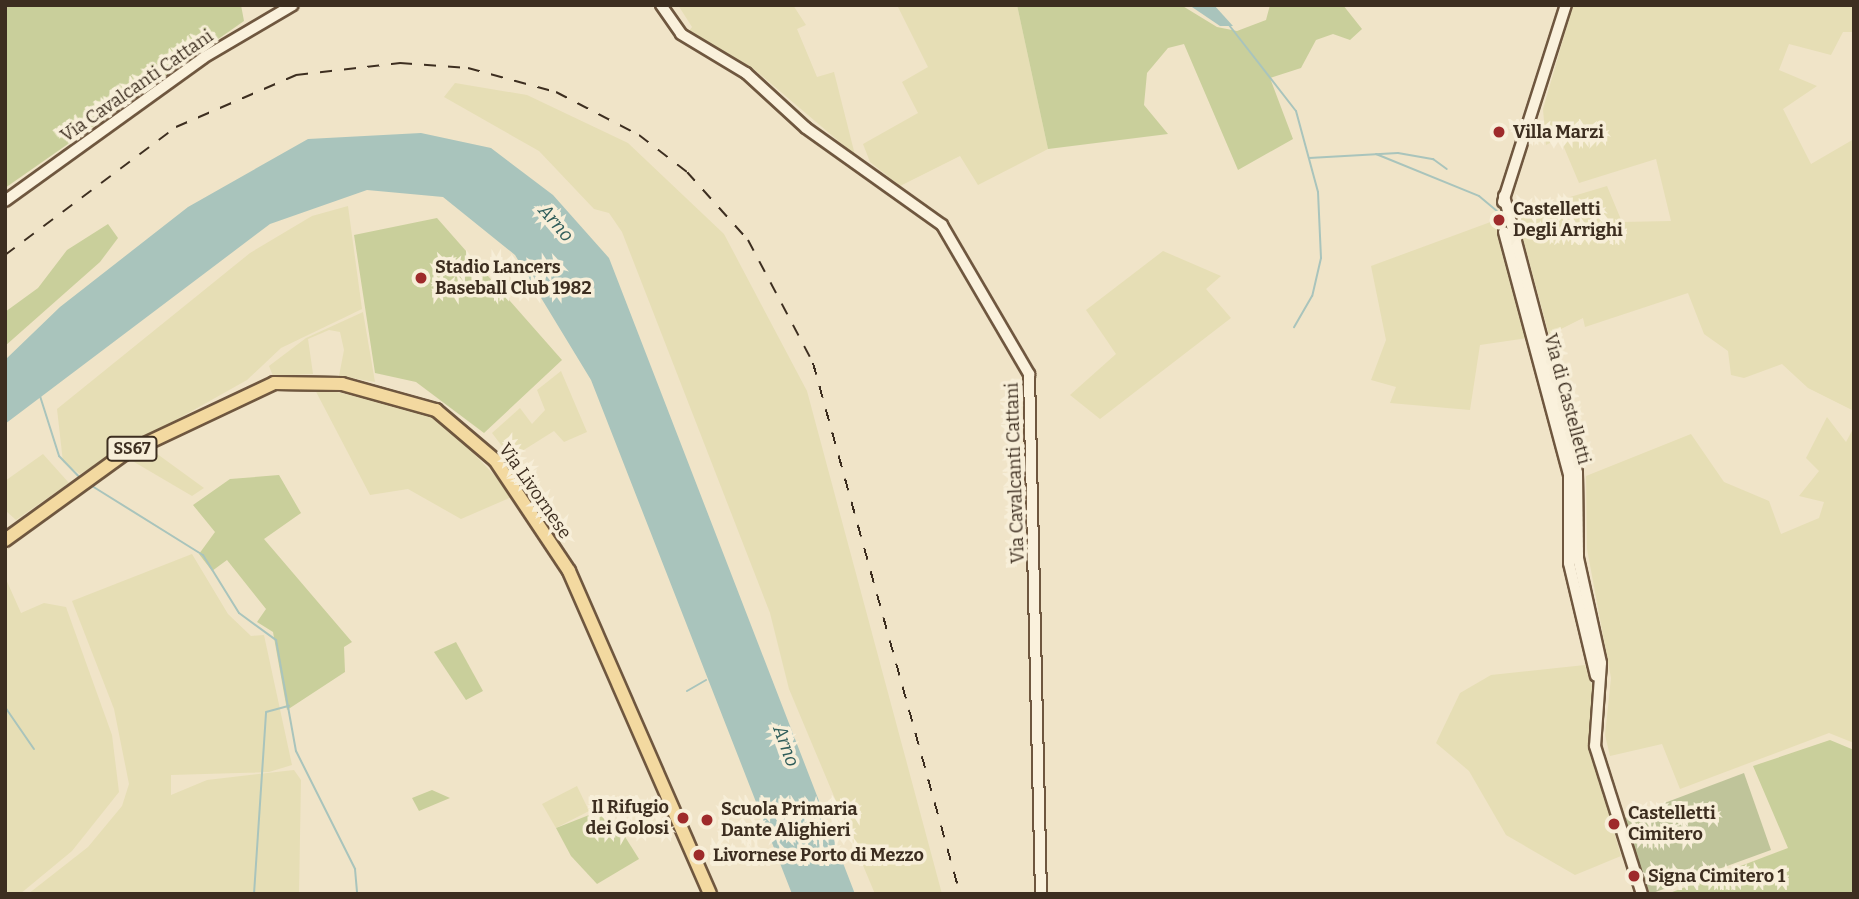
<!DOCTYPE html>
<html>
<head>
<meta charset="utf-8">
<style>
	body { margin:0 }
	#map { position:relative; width:1859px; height:899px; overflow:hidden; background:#f0e4c8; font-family:Bitter,serif }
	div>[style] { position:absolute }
	.farmland>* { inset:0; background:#e6deb5 }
	.green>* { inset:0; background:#c9cf9b }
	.cemetery>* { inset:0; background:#bfc49a }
	.water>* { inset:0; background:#a9c4bc }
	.stream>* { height:2px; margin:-1px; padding:0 1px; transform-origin:1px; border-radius:1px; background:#a9c4bc }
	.roads { filter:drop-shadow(2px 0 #6f573f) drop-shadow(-2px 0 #6f573f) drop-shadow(0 2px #6f573f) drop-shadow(0 -2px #6f573f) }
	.secondary>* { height:10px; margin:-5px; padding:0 5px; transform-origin:5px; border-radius:5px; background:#faf1dc }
	.primary>* { height:12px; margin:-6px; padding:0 6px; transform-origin:6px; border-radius:6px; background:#f3d9a0 }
	.rail>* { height:2px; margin-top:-1px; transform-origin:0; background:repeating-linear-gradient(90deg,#3d2e20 0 12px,transparent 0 24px) }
	.dots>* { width:19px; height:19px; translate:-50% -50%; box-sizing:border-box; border:4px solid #f7eed8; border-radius:50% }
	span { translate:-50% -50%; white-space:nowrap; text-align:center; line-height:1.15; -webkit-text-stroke:7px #f7eed8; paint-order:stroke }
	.shield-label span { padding:2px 5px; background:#f7eed8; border:2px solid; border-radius:5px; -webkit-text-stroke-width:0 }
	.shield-label { font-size:16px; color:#3d2e20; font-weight:700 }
	.street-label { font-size:18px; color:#3d2e20 }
	.poi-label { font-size:18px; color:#3d2e20; font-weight:700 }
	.left { translate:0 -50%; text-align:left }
	.right { translate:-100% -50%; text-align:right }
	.water-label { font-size:19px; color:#2f5d5a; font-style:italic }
	.frame { position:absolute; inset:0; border:7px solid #3d2e20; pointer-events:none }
</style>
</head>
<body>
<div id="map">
	<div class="farmland">
		<div style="clip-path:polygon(678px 5px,793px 5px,806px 25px,797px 29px,817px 77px,834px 72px,855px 155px,755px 70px,688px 32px,692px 27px)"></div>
		<div style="clip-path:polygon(897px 5px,1017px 5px,1048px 149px,978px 185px,960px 156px,900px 186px,870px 162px,863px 144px,918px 113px,902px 82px,928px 67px)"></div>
		<div style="clip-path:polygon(1573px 5px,1854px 5px,1854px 32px,1843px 32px,1831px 55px,1789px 44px,1779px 70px,1817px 86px,1783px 109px,1811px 164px,1854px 139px,1854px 411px,1808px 388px,1782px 364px,1744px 378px,1731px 375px,1728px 351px,1704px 334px,1688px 293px,1585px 327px,1583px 318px,1549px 335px,1516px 213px,1607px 186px,1622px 222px,1671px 221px,1656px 159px,1579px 183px,1560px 138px,1546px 145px,1543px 109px)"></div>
		<div style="clip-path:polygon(455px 83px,527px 95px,628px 143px,724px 234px,807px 391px,942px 894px,875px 894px,789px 689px,770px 613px,622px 232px,609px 213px,594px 209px,539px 151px,444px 97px)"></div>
		<div style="clip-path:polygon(348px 206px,362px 309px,281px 348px,247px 380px,80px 474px,63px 462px,57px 409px,250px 253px,312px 216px)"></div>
		<div style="clip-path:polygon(1496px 220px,1528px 338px,1480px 345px,1470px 410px,1390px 403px,1396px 387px,1371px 380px,1386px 340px,1371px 266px)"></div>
		<div style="clip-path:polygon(1163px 251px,1221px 276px,1206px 289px,1231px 318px,1100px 419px,1070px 395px,1116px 354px,1086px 310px)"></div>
		<div style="clip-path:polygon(363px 312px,375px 382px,339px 376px,344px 350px,340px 332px,329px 330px,308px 339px,313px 374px,273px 376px,269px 366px,306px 338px)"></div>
		<div style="clip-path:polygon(561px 371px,587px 432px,564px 442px,554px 431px,511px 458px,492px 433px,520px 408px,532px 424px,545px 410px,537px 390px)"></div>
		<div style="clip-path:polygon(313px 386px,439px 417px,514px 496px,461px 519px,408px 489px,370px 495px)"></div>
		<div style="clip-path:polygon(1827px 417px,1846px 442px,1854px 427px,1854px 743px,1829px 733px,1680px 789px,1662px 744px,1610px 756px,1605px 735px,1611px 678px,1587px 549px,1586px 476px,1691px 434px,1724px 482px,1769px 501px,1781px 534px,1819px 518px,1824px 502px,1799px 496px,1819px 471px,1806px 458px)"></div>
		<div style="clip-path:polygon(149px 448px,204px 488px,192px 496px,129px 459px)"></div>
		<div style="clip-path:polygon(43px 454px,69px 483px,16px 520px,5px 510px,5px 481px)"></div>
		<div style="clip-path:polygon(192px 554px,228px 614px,251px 636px,264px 635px,292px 765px,269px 772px,171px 775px,171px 795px,207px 780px,294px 770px,301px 780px,299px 894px,28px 894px,88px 847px,122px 806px,129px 784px,114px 709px,72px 601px)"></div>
		<div style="clip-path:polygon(5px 577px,21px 613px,44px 603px,66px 607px,112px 735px,119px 792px,72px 851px,20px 894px,5px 894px)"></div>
		<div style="clip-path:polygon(1585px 665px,1594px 692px,1589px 745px,1621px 856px,1575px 875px,1506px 835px,1469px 771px,1436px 743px,1460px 693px,1491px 675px)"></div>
		<div style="clip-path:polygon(577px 786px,589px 811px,556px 828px,542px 804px)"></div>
	</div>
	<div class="green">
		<div style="clip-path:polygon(5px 5px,241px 5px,244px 21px,5px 188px)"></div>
		<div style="clip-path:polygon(1017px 5px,1181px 5px,1217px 27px,1237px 31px,1266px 20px,1270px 5px,1343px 5px,1362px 29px,1350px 40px,1333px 34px,1316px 40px,1301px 68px,1270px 78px,1293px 139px,1238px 170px,1184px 44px,1168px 48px,1147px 73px,1144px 105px,1168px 134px,1048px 149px)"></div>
		<div style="clip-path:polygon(437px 218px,562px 360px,484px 433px,416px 382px,375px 373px,354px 235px)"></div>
		<div style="clip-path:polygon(108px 224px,118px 238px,100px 262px,5px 346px,5px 312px,38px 288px,67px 250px)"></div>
		<div style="clip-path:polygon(279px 475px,301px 513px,264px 539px,352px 642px,344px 647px,345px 672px,287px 710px,273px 632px,257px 622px,266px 609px,227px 560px,212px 571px,199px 554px,215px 532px,193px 505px,230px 479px)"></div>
		<div style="clip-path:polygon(456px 642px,483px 691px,466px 700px,434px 652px)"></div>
		<div style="clip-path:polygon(1830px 740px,1854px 750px,1854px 894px,1667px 894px,1788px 848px,1753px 766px)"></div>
		<div style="clip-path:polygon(432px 790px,450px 798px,419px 811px,412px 798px)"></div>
		<div style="clip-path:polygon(607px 808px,639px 859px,597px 884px,571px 856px,556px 828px)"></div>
	</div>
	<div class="cemetery">
		<div style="clip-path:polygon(1744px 773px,1771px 850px,1650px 894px,1622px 819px)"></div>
	</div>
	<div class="water">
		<div style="clip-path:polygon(1189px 5px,1214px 5px,1233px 26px,1220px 26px)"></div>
		<div style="clip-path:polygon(421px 133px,491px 148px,553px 195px,609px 258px,855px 894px,792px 894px,591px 380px,515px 255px,443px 197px,367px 190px,270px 224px,5px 424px,5px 360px,60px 307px,188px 207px,308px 139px)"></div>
	</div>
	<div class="stream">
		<div style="left:1229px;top:25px;width:109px;rotate:52.1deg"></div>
		<div style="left:1296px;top:111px;width:84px;rotate:74.8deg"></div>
		<div style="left:1318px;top:192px;width:66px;rotate:87.4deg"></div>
		<div style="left:1321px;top:258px;width:39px;rotate:103deg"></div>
		<div style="left:1312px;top:296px;width:36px;rotate:120deg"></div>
		<div style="left:1376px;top:154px;width:111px;rotate:22.2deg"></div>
		<div style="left:1479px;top:196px;width:25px;rotate:40deg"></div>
		<div style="left:1309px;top:158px;width:89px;rotate:-3.2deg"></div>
		<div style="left:1398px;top:153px;width:36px;rotate:10deg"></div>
		<div style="left:1433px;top:159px;width:17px;rotate:36deg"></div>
		<div style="left:40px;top:396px;width:63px;rotate:72.4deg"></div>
		<div style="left:59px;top:456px;width:32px;rotate:46deg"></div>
		<div style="left:92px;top:486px;width:131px;rotate:31.9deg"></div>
		<div style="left:203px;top:555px;width:68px;rotate:58.2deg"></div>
		<div style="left:239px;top:613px;width:46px;rotate:36.1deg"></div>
		<div style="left:276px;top:640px;width:113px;rotate:79.8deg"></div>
		<div style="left:296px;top:751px;width:132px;rotate:63.4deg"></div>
		<div style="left:355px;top:869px;width:25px;rotate:85deg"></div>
		<div style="left:687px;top:691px;width:22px;rotate:-30deg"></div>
		<div style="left:5px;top:707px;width:51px;rotate:55.4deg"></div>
		<div style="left:254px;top:894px;width:182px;rotate:-86.2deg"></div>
		<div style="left:266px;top:712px;width:24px;rotate:-15deg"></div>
	</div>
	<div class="roads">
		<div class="secondary">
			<div style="left:661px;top:5px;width:35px;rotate:55deg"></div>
			<div style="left:681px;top:34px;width:76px;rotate:31deg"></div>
			<div style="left:746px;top:73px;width:81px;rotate:42.5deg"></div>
			<div style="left:806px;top:128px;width:167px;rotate:35.5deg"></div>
			<div style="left:942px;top:225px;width:173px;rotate:59.7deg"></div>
			<div style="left:1029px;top:374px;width:520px;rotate:88.68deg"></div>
			<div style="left:1504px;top:196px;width:286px;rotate:75.2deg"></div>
			<div style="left:1577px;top:473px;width:85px;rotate:89.3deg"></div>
			<div style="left:1578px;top:558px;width:107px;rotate:77.6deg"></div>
			<div style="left:1601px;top:663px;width:83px;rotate:94.1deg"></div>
			<div style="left:1595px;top:746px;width:155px;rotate:72.4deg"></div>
			<div style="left:5px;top:201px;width:244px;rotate:-35.8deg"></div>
			<div style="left:203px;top:58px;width:104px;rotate:-30.5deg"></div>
			<div style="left:1503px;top:202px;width:207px;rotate:-72.3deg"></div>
			<div style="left:1504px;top:232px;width:252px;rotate:75deg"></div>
			<div style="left:1569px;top:475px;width:88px;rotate:90deg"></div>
			<div style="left:1569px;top:563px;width:116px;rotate:76.6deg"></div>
		</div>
		<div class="primary">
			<div style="left:5px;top:540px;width:147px;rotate:-35.9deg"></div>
			<div style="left:124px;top:454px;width:166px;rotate:-25.3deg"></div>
			<div style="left:274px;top:383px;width:68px;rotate:0.8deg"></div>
			<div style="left:342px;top:384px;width:98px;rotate:15.5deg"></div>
			<div style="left:436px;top:410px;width:77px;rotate:40.3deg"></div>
			<div style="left:495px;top:460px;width:133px;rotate:56.3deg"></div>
			<div style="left:569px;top:571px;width:352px;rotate:66.4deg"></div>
		</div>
	</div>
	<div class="rail">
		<div style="left:5px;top:255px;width:214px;rotate:-36.8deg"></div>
		<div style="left:176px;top:127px;width:131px;rotate:-23.4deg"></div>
		<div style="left:296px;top:75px;width:105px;rotate:-6.6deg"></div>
		<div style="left:400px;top:63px;width:68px;rotate:4.2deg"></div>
		<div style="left:468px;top:68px;width:91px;rotate:15.3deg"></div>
		<div style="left:556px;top:92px;width:93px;rotate:27.4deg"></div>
		<div style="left:639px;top:135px;width:61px;rotate:37.6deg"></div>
		<div style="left:687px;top:172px;width:91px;rotate:48.1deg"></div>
		<div style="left:748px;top:240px;width:139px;rotate:62.1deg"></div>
		<div style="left:813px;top:363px;width:551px;rotate:74.53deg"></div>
	</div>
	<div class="dots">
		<div style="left:1499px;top:132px;background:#9e2a2b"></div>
		<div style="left:1499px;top:220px;background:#9e2a2b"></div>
		<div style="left:421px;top:278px;background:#9e2a2b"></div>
		<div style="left:683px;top:818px;background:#9e2a2b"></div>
		<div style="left:707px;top:820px;background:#9e2a2b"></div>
		<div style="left:1614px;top:824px;background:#9e2a2b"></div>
		<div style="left:699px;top:855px;background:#9e2a2b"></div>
		<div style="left:1634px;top:876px;background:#9e2a2b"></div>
	</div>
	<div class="shield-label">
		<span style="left:132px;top:449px">SS67</span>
	</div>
	<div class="street-label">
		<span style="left:137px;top:86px;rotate:-35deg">Via Cavalcanti Cattani</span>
		<span style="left:1567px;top:399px;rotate:75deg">Via di Castelletti</span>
		<span style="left:1015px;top:473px;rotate:-92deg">Via Cavalcanti Cattani</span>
		<span style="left:535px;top:491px;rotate:55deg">Via Livornese</span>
	</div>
	<div class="poi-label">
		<span class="left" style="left:1513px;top:132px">Villa Marzi</span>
		<span class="left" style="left:1513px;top:220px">Castelletti<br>Degli Arrighi</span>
		<span class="left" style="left:435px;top:278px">Stadio Lancers<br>Baseball Club 1982</span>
		<span class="right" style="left:669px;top:818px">Il Rifugio<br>dei Golosi</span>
		<span class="left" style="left:721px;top:820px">Scuola Primaria<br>Dante Alighieri</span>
		<span class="left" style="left:1628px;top:824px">Castelletti<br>Cimitero</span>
		<span class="left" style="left:713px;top:855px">Livornese Porto di Mezzo</span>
		<span class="left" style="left:1648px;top:876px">Signa Cimitero 1</span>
	</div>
	<div class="water-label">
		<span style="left:556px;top:223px;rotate:49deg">Arno</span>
		<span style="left:786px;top:746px;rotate:70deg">Arno</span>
	</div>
	<div class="frame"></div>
</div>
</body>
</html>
